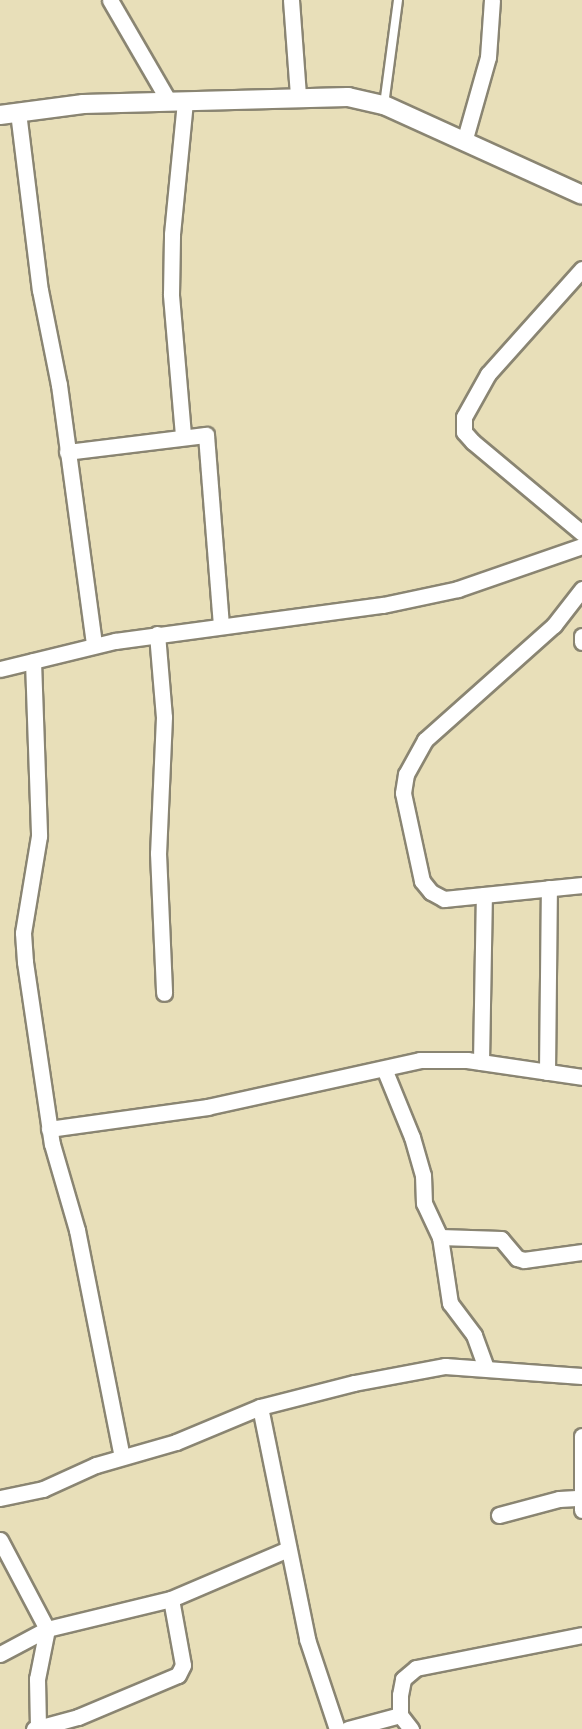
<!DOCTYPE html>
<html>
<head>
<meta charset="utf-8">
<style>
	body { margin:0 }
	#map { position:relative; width:582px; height:1729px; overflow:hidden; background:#e8dfb9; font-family:Kalam,sans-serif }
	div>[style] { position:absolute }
	.roads { filter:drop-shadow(2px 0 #8a8572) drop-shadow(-2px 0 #8a8572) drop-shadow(0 2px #8a8572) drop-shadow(0 -2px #8a8572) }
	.service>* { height:8px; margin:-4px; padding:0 4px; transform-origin:4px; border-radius:4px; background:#fff }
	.minor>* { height:15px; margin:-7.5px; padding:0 7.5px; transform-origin:7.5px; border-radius:7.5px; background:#fff }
	.tertiary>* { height:18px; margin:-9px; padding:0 9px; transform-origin:9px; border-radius:9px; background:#fff }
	span { translate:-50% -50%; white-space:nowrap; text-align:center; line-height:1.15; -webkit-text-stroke:5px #fdfcf7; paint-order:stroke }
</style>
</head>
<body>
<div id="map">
	<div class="roads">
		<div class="service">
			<div style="left:384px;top:105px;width:106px;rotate:-82.4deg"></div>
		</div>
		<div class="minor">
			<div style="left:110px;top:0;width:116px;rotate:59.9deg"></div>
			<div style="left:291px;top:0;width:96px;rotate:85.8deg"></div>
			<div style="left:18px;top:112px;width:179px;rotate:83deg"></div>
			<div style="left:40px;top:290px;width:97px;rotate:78.7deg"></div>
			<div style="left:59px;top:385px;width:262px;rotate:82.3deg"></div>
			<div style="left:464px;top:142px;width:88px;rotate:-74.2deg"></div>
			<div style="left:488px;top:57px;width:57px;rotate:-86deg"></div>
			<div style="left:582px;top:269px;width:141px;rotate:131.8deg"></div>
			<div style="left:488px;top:374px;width:49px;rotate:119.2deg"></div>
			<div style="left:464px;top:417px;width:15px;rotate:90deg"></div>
			<div style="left:464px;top:432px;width:13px;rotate:48deg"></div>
			<div style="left:473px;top:442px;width:142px;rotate:39.9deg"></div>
			<div style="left:183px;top:435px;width:142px;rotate:-94.9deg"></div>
			<div style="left:171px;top:294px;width:60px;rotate:-89deg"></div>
			<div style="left:172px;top:234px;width:134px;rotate:-84.4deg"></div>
			<div style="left:67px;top:452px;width:140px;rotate:-7deg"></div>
			<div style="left:206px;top:435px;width:190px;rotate:85.5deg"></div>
			<div style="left:582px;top:589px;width:46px;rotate:127.9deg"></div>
			<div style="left:554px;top:625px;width:173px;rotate:138.3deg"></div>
			<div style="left:425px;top:740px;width:39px;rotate:119deg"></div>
			<div style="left:406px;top:774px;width:19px;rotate:99deg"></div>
			<div style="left:403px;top:793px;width:90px;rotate:77.8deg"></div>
			<div style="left:422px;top:881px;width:14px;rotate:51deg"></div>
			<div style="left:431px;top:892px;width:15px;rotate:28deg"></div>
			<div style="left:444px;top:899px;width:139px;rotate:-5.8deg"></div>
			<div style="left:157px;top:634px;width:83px;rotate:85.2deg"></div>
			<div style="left:164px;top:717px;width:136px;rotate:92.5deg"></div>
			<div style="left:158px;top:853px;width:140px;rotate:87.5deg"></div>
			<div style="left:582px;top:636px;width:6px;rotate:90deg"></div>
			<div style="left:33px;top:661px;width:175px;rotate:88deg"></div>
			<div style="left:39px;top:836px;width:98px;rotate:99.4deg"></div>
			<div style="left:23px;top:933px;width:29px;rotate:86deg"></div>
			<div style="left:25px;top:962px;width:184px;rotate:81.6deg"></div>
			<div style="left:52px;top:1144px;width:90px;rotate:73.8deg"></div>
			<div style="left:77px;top:1230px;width:231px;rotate:78.8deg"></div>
			<div style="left:0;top:669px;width:118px;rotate:-13.7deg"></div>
			<div style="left:115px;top:641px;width:270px;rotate:-7.7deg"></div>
			<div style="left:383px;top:605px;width:77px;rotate:-12deg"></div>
			<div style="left:458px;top:589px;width:131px;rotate:-19.1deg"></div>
			<div style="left:481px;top:1062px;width:167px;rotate:-89deg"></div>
			<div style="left:385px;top:1071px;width:71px;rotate:67.8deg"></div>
			<div style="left:412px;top:1137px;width:40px;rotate:74deg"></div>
			<div style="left:423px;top:1175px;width:28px;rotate:88deg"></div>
			<div style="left:424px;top:1203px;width:38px;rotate:65deg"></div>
			<div style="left:440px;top:1237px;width:67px;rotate:81.4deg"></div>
			<div style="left:450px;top:1303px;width:40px;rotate:53deg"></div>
			<div style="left:474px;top:1335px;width:35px;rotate:70deg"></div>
			<div style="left:547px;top:1072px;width:184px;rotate:-89.4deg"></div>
			<div style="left:49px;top:1129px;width:160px;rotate:-7.9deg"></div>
			<div style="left:207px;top:1107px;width:218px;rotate:-12.4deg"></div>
			<div style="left:420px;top:1060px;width:47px"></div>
			<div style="left:467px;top:1060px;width:116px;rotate:8.4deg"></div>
			<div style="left:440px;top:1237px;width:61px;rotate:1.9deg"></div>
			<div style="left:501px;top:1239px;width:25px;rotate:50deg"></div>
			<div style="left:517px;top:1258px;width:7px;rotate:16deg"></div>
			<div style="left:524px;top:1260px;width:59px;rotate:-7.9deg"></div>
			<div style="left:260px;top:1407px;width:237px;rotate:78.5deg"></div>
			<div style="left:307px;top:1639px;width:95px;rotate:71.6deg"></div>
			<div style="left:582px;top:1436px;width:74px;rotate:90deg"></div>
			<div style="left:0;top:1498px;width:44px;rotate:-11.8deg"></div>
			<div style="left:43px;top:1489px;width:58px;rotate:-24.4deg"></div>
			<div style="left:96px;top:1465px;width:83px;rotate:-16deg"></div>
			<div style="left:176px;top:1442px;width:91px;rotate:-22.6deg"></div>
			<div style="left:260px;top:1407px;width:97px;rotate:-14.3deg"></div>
			<div style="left:354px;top:1383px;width:93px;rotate:-10.6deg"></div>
			<div style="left:445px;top:1366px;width:137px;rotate:4.2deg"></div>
			<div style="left:499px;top:1515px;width:62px;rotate:-14.9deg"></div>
			<div style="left:559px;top:1499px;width:22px;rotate:-3deg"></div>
			<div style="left:0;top:1540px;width:101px;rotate:62.2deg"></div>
			<div style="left:47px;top:1629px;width:51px;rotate:101.3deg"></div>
			<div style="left:37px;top:1679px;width:48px;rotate:88.8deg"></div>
			<div style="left:0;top:1654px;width:53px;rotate:-28deg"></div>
			<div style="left:47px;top:1629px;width:128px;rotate:-13.6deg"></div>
			<div style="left:171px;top:1599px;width:127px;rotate:-23.1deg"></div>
			<div style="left:34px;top:1729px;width:46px;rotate:-15.3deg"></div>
			<div style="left:78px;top:1717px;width:108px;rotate:-22.8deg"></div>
			<div style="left:178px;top:1675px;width:11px;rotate:-63deg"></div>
			<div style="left:183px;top:1665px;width:67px;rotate:-100.3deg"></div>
			<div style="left:348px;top:1729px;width:54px;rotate:-15.1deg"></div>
			<div style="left:411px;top:1729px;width:18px;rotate:-128deg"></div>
			<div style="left:400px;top:1715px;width:20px;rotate:-90deg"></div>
			<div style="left:400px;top:1695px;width:16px;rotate:-79deg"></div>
			<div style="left:403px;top:1679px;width:17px;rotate:-40deg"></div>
			<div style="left:416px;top:1668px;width:169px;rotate:-11.2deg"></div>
		</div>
		<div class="tertiary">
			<div style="left:0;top:115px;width:84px;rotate:-7.5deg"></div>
			<div style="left:83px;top:104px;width:265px;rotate:-1.5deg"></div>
			<div style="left:348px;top:97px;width:37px;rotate:13deg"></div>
			<div style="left:384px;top:105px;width:217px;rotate:24.4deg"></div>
		</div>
	</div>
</div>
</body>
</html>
